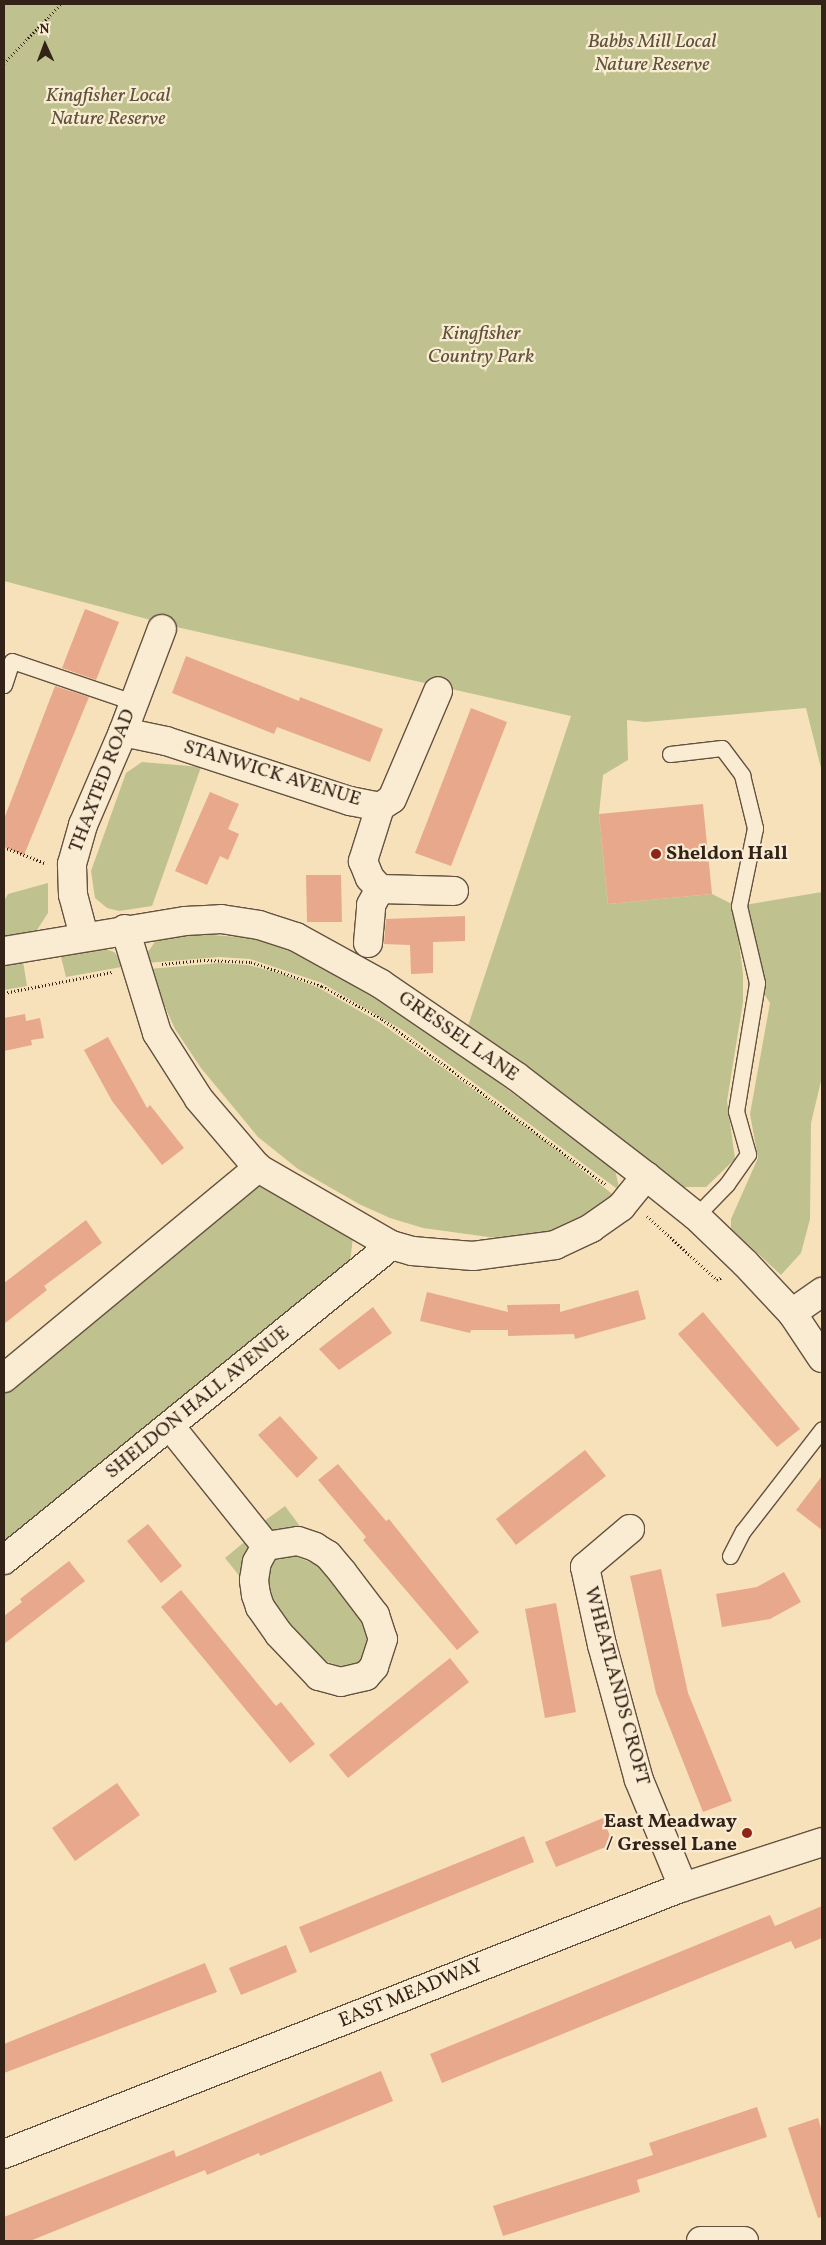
<!DOCTYPE html>
<html>
<head>
<meta charset="utf-8">
<style>
	body { margin:0 }
	#map { position:relative; width:826px; height:2245px; overflow:hidden; background:#f7e1ba; font-family:Vollkorn,serif }
	div>[style] { position:absolute }
	.green>* { inset:0; background:#bfc28e }
	.building>* { inset:0; background:#e8a88b }
	.path>* { height:3px; margin-top:-1.5px; transform-origin:0; background:repeating-linear-gradient(90deg,#332218 0 1px,transparent 0 3.5px) }
	.roads { filter:drop-shadow(1px 0 #645240) drop-shadow(-1px 0 #645240) drop-shadow(0 1px #645240) drop-shadow(0 -1px #645240) }
	.service>* { height:15px; margin:-7.5px; padding:0 7.5px; transform-origin:7.5px; border-radius:7.5px; background:#faecd2 }
	.minor>* { height:28px; margin:-14px; padding:0 14px; transform-origin:14px; border-radius:14px; background:#faecd2 }
	.tertiary>* { height:28px; margin:-14px; padding:0 14px; transform-origin:14px; border-radius:14px; background:#faecd2 }
	.dots>* { width:14px; height:14px; translate:-50% -50%; box-sizing:border-box; border:2px solid #faecd2; border-radius:50% }
	span { translate:-50% -50%; white-space:nowrap; text-align:center; line-height:1.15; -webkit-text-stroke:4.5px #faecd2; paint-order:stroke }
	.park-label { font-size:20px; color:#5d523b; font-style:italic }
	.street-label { font-size:20px; color:#332218 }
	.poi-label { font-size:20px; color:#332218; font-weight:700 }
	.left { translate:0 -50%; text-align:left }
	.right { translate:-100% -50%; text-align:right }
	.frame { position:absolute; inset:0; border:5px solid #332218; pointer-events:none }
	.north { position:absolute; left:20px; top:20px; width:50px; height:50px; -webkit-text-stroke:4px #faecd2; paint-order:stroke; rotate:358deg; font-size:14px; font-weight:700; line-height:20px; text-align:center; color:#332218 }
	.north::after { content:''; display:block; margin:auto; width:18px; height:22px; background:#332218; clip-path:polygon(50% 0,100% 100%,50% 72%,0 100%) }
</style>
</head>
<body>
<div id="map">
	<div class="green">
		<div style="clip-path:polygon(4px 4px,822px 4px,822px 772px,806px 708px,645px 722px,627px 720px,628px 760px,603px 775px,599px 814px,608px 904px,712px 894px,734px 905px,743px 974px,743px 1002px,727px 1101px,735px 1159px,706px 1187px,679px 1187px,468px 1026px,571px 716px,181px 628px,4px 581px)"></div>
		<div style="clip-path:polygon(142px 762px,201px 767px,152px 906px,119px 911px,107px 908px,95px 898px,91px 871px,126px 773px)"></div>
		<div style="clip-path:polygon(48px 883px,48px 913px,37px 930px,4px 937px,4px 901px,8px 894px)"></div>
		<div style="clip-path:polygon(822px 892px,822px 1077px,811px 1123px,810px 1219px,801px 1253px,781px 1275px,731px 1229px,731px 1219px,758px 1158px,750px 1114px,770px 1003px,757px 983px,739px 906px)"></div>
		<div style="clip-path:polygon(200px 934px,251px 938px,299px 953px,379px 1001px,475px 1065px,615px 1170px,620px 1191px,404px 1031px,322px 983px,250px 959px,219px 957px,146px 963px,145px 956px,157px 939px)"></div>
		<div style="clip-path:polygon(97px 946px,114px 952px,127px 966px,66px 977px,60px 953px)"></div>
		<div style="clip-path:polygon(23px 961px,27px 986px,4px 990px,4px 964px)"></div>
		<div style="clip-path:polygon(219px 963px,248px 965px,282px 974px,319px 988px,379px 1022px,548px 1143px,616px 1197px,607px 1206px,549px 1235px,503px 1239px,423px 1228px,390px 1218px,359px 1204px,298px 1169px,258px 1137px,201px 1068px,175px 1029px,148px 969px)"></div>
		<div style="clip-path:polygon(268px 1184px,353px 1237px,350px 1263px,4px 1546px,4px 1387px,258px 1185px)"></div>
		<div style="clip-path:polygon(285px 1506px,302px 1529px,275px 1530px,260px 1524px)"></div>
		<div style="clip-path:polygon(248px 1539px,250px 1549px,241px 1578px,225px 1558px)"></div>
		<div style="clip-path:polygon(286px 1553px,329px 1569px,359px 1609px,370px 1635px,361px 1662px,344px 1668px,315px 1657px,271px 1603px,267px 1582px,271px 1561px,276px 1554px)"></div>
	</div>
	<div class="building">
		<div style="clip-path:polygon(85px 609px,119px 622px,96px 680px,62px 668px)"></div>
		<div style="clip-path:polygon(186px 656px,299px 701px,300px 697px,383px 729px,370px 762px,277px 727px,274px 734px,172px 693px)"></div>
		<div style="clip-path:polygon(55px 686px,89px 697px,24px 855px,4px 847px,4px 819px)"></div>
		<div style="clip-path:polygon(471px 708px,507px 722px,451px 866px,415px 853px)"></div>
		<div style="clip-path:polygon(210px 792px,239px 804px,228px 829px,239px 834px,228px 860px,220px 856px,207px 885px,175px 871px)"></div>
		<div style="clip-path:polygon(703px 804px,712px 894px,608px 904px,599px 814px)"></div>
		<div style="clip-path:polygon(306px 875px,341px 875px,342px 922px,307px 922px)"></div>
		<div style="clip-path:polygon(465px 916px,465px 941px,433px 942px,433px 973px,411px 974px,410px 945px,384px 944px,386px 919px)"></div>
		<div style="clip-path:polygon(25px 1014px,26px 1021px,40px 1018px,44px 1038px,31px 1040px,32px 1045px,4px 1051px,4px 1018px)"></div>
		<div style="clip-path:polygon(108px 1037px,147px 1108px,150px 1105px,184px 1148px,162px 1165px,112px 1101px,84px 1050px)"></div>
		<div style="clip-path:polygon(86px 1220px,102px 1243px,44px 1286px,47px 1290px,4px 1324px,4px 1283px)"></div>
		<div style="clip-path:polygon(638px 1290px,646px 1319px,575px 1339px,574px 1334px,508px 1336px,508px 1330px,471px 1330px,470px 1333px,420px 1321px,427px 1292px,508px 1312px,507px 1305px,560px 1304px,560px 1312px)"></div>
		<div style="clip-path:polygon(373px 1307px,392px 1333px,339px 1370px,319px 1349px)"></div>
		<div style="clip-path:polygon(703px 1312px,800px 1429px,777px 1447px,678px 1334px)"></div>
		<div style="clip-path:polygon(280px 1416px,318px 1458px,297px 1478px,258px 1435px)"></div>
		<div style="clip-path:polygon(585px 1450px,606px 1476px,516px 1545px,496px 1519px)"></div>
		<div style="clip-path:polygon(338px 1464px,386px 1521px,389px 1519px,479px 1632px,457px 1650px,363px 1540px,366px 1537px,318px 1480px)"></div>
		<div style="clip-path:polygon(822px 1476px,822px 1530px,796px 1510px)"></div>
		<div style="clip-path:polygon(148px 1524px,182px 1566px,161px 1583px,127px 1541px)"></div>
		<div style="clip-path:polygon(69px 1561px,85px 1581px,4px 1644px,4px 1616px,22px 1602px,20px 1599px)"></div>
		<div style="clip-path:polygon(661px 1569px,688px 1693px,732px 1801px,703px 1812px,656px 1693px,630px 1576px)"></div>
		<div style="clip-path:polygon(784px 1572px,801px 1602px,770px 1619px,722px 1627px,716px 1594px,757px 1587px)"></div>
		<div style="clip-path:polygon(181px 1590px,276px 1706px,281px 1702px,315px 1744px,290px 1763px,161px 1607px)"></div>
		<div style="clip-path:polygon(556px 1603px,576px 1712px,545px 1718px,525px 1609px)"></div>
		<div style="clip-path:polygon(450px 1658px,469px 1682px,348px 1778px,329px 1755px)"></div>
		<div style="clip-path:polygon(117px 1783px,140px 1815px,75px 1861px,52px 1828px)"></div>
		<div style="clip-path:polygon(603px 1818px,613px 1844px,556px 1867px,545px 1842px)"></div>
		<div style="clip-path:polygon(524px 1836px,534px 1862px,310px 1953px,299px 1927px)"></div>
		<div style="clip-path:polygon(822px 1906px,822px 1938px,795px 1949px,791px 1941px,442px 2083px,430px 2054px,770px 1915px,775px 1926px)"></div>
		<div style="clip-path:polygon(286px 1945px,297px 1972px,241px 1995px,229px 1968px)"></div>
		<div style="clip-path:polygon(205px 1963px,217px 1992px,4px 2073px,4px 2044px)"></div>
		<div style="clip-path:polygon(381px 2071px,393px 2101px,260px 2156px,259px 2153px,207px 2175px,205px 2170px,30px 2241px,4px 2241px,4px 2217px,174px 2150px,176px 2157px)"></div>
		<div style="clip-path:polygon(757px 2107px,767px 2137px,637px 2180px,640px 2192px,503px 2236px,493px 2206px,653px 2155px,649px 2143px)"></div>
		<div style="clip-path:polygon(818px 2118px,822px 2132px,822px 2217px,818px 2218px,788px 2128px)"></div>
	</div>
	<div class="path">
		<div style="left:4px;top:63px;width:82px;rotate:-46deg"></div>
		<div style="left:4px;top:847px;width:44px;rotate:21.3deg"></div>
		<div style="left:162px;top:964px;width:42px;rotate:-5.4deg"></div>
		<div style="left:204px;top:960px;width:47px;rotate:2.4deg"></div>
		<div style="left:251px;top:962px;width:75px;rotate:18.7deg"></div>
		<div style="left:322px;top:986px;width:68px;rotate:28.8deg"></div>
		<div style="left:382px;top:1019px;width:279px;rotate:36.5deg"></div>
		<div style="left:4px;top:993px;width:110px;rotate:-11deg"></div>
		<div style="left:647px;top:1216px;width:95px;rotate:42.4deg"></div>
		<div style="left:717px;top:1280px;width:6px;rotate:-31deg"></div>
	</div>
	<div class="roads">
		<div class="service">
			<div style="left:4px;top:685px;width:25px;rotate:-72deg"></div>
			<div style="left:12px;top:661px;width:128px;rotate:18.7deg"></div>
			<div style="left:670px;top:754px;width:52px;rotate:-6.6deg"></div>
			<div style="left:722px;top:748px;width:34px;rotate:53deg"></div>
			<div style="left:742px;top:775px;width:55px;rotate:76.2deg"></div>
			<div style="left:755px;top:828px;width:80px;rotate:101.6deg"></div>
			<div style="left:739px;top:906px;width:79px;rotate:76.8deg"></div>
			<div style="left:757px;top:983px;width:130px;rotate:99.3deg"></div>
			<div style="left:736px;top:1111px;width:45px;rotate:74.4deg"></div>
			<div style="left:748px;top:1154px;width:37px;rotate:125deg"></div>
			<div style="left:727px;top:1184px;width:45px;rotate:134.1deg"></div>
			<div style="left:730px;top:1556px;width:28px;rotate:-63deg"></div>
			<div style="left:743px;top:1531px;width:129px;rotate:-52.2deg"></div>
		</div>
		<div class="minor">
			<div style="left:123px;top:732px;width:44px;rotate:11.8deg"></div>
			<div style="left:166px;top:741px;width:194px;rotate:18.1deg"></div>
			<div style="left:350px;top:801px;width:31px;rotate:11deg"></div>
			<div style="left:380px;top:807px;width:14px;rotate:-34deg"></div>
			<div style="left:392px;top:799px;width:117px;rotate:-66.9deg"></div>
			<div style="left:380px;top:807px;width:57px;rotate:107.5deg"></div>
			<div style="left:363px;top:861px;width:18px;rotate:68deg"></div>
			<div style="left:370px;top:878px;width:15px;rotate:48deg"></div>
			<div style="left:380px;top:889px;width:74px;rotate:1.5deg"></div>
			<div style="left:125px;top:929px;width:109px;rotate:72.9deg"></div>
			<div style="left:157px;top:1033px;width:78px;rotate:57.5deg"></div>
			<div style="left:199px;top:1099px;width:91px;rotate:49.5deg"></div>
			<div style="left:258px;top:1168px;width:154px;rotate:30.1deg"></div>
			<div style="left:391px;top:1245px;width:22px;rotate:16deg"></div>
			<div style="left:412px;top:1251px;width:61px;rotate:4.7deg"></div>
			<div style="left:473px;top:1256px;width:83px;rotate:-7.6deg"></div>
			<div style="left:555px;top:1245px;width:40px;rotate:-25deg"></div>
			<div style="left:591px;top:1228px;width:37px;rotate:-35deg"></div>
			<div style="left:621px;top:1207px;width:40px;rotate:-51deg"></div>
			<div style="left:84px;top:936px;width:42px;rotate:-105deg"></div>
			<div style="left:73px;top:895px;width:31px;rotate:-92deg"></div>
			<div style="left:72px;top:864px;width:41px;rotate:-74.2deg"></div>
			<div style="left:83px;top:825px;width:101px;rotate:-66.7deg"></div>
			<div style="left:123px;top:732px;width:110px;rotate:-69.3deg"></div>
			<div style="left:368px;top:943px;width:38px;rotate:-85deg"></div>
			<div style="left:371px;top:905px;width:18px;rotate:-61deg"></div>
			<div style="left:792px;top:1313px;width:37px;rotate:-35deg"></div>
			<div style="left:4px;top:1378px;width:330px;rotate:-39.6deg"></div>
			<div style="left:170px;top:1426px;width:154px;rotate:51.3deg"></div>
			<div style="left:266px;top:1546px;width:32px;rotate:-9deg"></div>
			<div style="left:298px;top:1541px;width:18px;rotate:19deg"></div>
			<div style="left:315px;top:1547px;width:15px;rotate:32deg"></div>
			<div style="left:328px;top:1555px;width:23px;rotate:50deg"></div>
			<div style="left:343px;top:1573px;width:53px;rotate:52.7deg"></div>
			<div style="left:375px;top:1615px;width:25px;rotate:72deg"></div>
			<div style="left:383px;top:1639px;width:29px;rotate:108deg"></div>
			<div style="left:374px;top:1667px;width:12px;rotate:132deg"></div>
			<div style="left:366px;top:1676px;width:26px;rotate:167deg"></div>
			<div style="left:341px;top:1682px;width:23px;rotate:-165deg"></div>
			<div style="left:319px;top:1676px;width:58px;rotate:-133.6deg"></div>
			<div style="left:279px;top:1634px;width:33px;rotate:-125deg"></div>
			<div style="left:260px;top:1607px;width:13px;rotate:-108deg"></div>
			<div style="left:256px;top:1595px;width:15px;rotate:-98deg"></div>
			<div style="left:254px;top:1580px;width:18px;rotate:-81deg"></div>
			<div style="left:257px;top:1562px;width:18px;rotate:-61deg"></div>
			<div style="left:630px;top:1529px;width:59px;rotate:139.8deg"></div>
			<div style="left:585px;top:1567px;width:80px;rotate:77.7deg"></div>
			<div style="left:602px;top:1645px;width:140px;rotate:74.7deg"></div>
			<div style="left:639px;top:1780px;width:116px;rotate:67.6deg"></div>
			<div style="left:4px;top:1560px;width:499px;rotate:-39.1deg"></div>
			<div style="left:701px;top:2241px;width:43px"></div>
		</div>
		<div class="tertiary">
			<div style="left:4px;top:951px;width:183px;rotate:-9.4deg"></div>
			<div style="left:185px;top:921px;width:36px;rotate:-3deg"></div>
			<div style="left:221px;top:919px;width:38px;rotate:9deg"></div>
			<div style="left:259px;top:925px;width:39px;rotate:18deg"></div>
			<div style="left:296px;top:937px;width:97px;rotate:28.9deg"></div>
			<div style="left:381px;top:984px;width:163px;rotate:34.3deg"></div>
			<div style="left:516px;top:1076px;width:164px;rotate:37.6deg"></div>
			<div style="left:646px;top:1176px;width:64px;rotate:38.7deg"></div>
			<div style="left:696px;top:1216px;width:68px;rotate:43.8deg"></div>
			<div style="left:745px;top:1263px;width:69px;rotate:46.8deg"></div>
			<div style="left:792px;top:1313px;width:54px;rotate:56.3deg"></div>
			<div style="left:4px;top:2154px;width:730px;rotate:-21.47deg"></div>
			<div style="left:683px;top:1887px;width:146px;rotate:-17.9deg"></div>
		</div>
	</div>
	<div class="dots">
		<div style="left:656px;top:854px;background:#8f2418"></div>
		<div style="left:747px;top:1833px;background:#8f2418"></div>
	</div>
	<div class="park-label">
		<span style="left:652px;top:54px">Babbs Mill Local<br>Nature Reserve</span>
		<span style="left:108px;top:108px">Kingfisher Local<br>Nature Reserve</span>
		<span style="left:481px;top:346px">Kingfisher<br>Country Park</span>
	</div>
	<div class="street-label">
		<span style="left:272px;top:774px;rotate:17deg">STANWICK AVENUE</span>
		<span style="left:103px;top:781px;rotate:-69deg">THAXTED ROAD</span>
		<span style="left:458px;top:1037px;rotate:35deg">GRESSEL LANE</span>
		<span style="left:198px;top:1403px;rotate:-39deg">SHELDON HALL AVENUE</span>
		<span style="left:616px;top:1686px;rotate:75deg">WHEATLANDS CROFT</span>
		<span style="left:411px;top:1994px;rotate:-22deg">EAST MEADWAY</span>
	</div>
	<div class="poi-label">
		<span class="left" style="left:666px;top:854px">Sheldon Hall</span>
		<span class="right" style="left:737px;top:1834px">East Meadway<br>/ Gressel Lane</span>
	</div>
	<div class="frame"></div>
	<div class="north">N</div>
</div>
</body>
</html>
